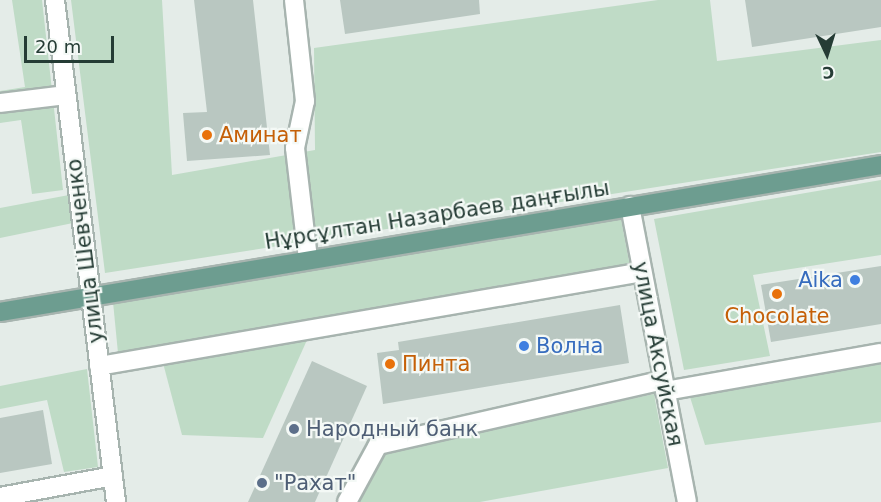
<!DOCTYPE html>
<html>
<head>
<meta charset="utf-8">
<style>
	body { margin:0 }
	#map { position:relative; width:881px; height:502px; overflow:hidden; background:#e4ece8; font-family:"DejaVu Sans",sans-serif }
	div>[style] { position:absolute }
	.green>* { inset:0; background:#bfdbc6 }
	.building>* { inset:0; background:#b9c7c1 }
	.roads { filter:drop-shadow(2px 0 #a7b4af) drop-shadow(-2px 0 #a7b4af) drop-shadow(0 2px #a7b4af) drop-shadow(0 -2px #a7b4af) }
	.minor>* { height:18px; margin:-9px; padding:0 9px; transform-origin:9px; border-radius:9px; background:#fff }
	.major>* { height:18px; margin:-9px; padding:0 9px; transform-origin:9px; border-radius:9px; background:#6d9d90 }
	.dots>* { width:16px; height:16px; translate:-50% -50%; box-sizing:border-box; border:3px solid #f4f9f6; border-radius:50% }
	span { translate:-50% -50%; white-space:nowrap; text-align:center; line-height:1.15; -webkit-text-stroke:4.5px #f4f9f6; paint-order:stroke }
	.food-label { font-size:21px; color:#c56008 }
	.left { translate:0 -50%; text-align:left }
	.street-label { font-size:21px; color:#253c35 }
	.shop-label { font-size:21px; color:#366cbe }
	.right { translate:-100% -50%; text-align:right }
	.service-label { font-size:21px; color:#4e5e75 }
	.north { position:absolute; left:797px; top:24px; width:60px; height:60px; -webkit-text-stroke:4px #f4f9f6; paint-order:stroke; rotate:176deg; font-size:16px; font-weight:700; line-height:24px; text-align:center; color:#253c35 }
	.north::after { content:''; display:block; margin:auto; width:21px; height:27px; background:#253c35; clip-path:polygon(50% 0,100% 100%,50% 72%,0 100%) }
	.scale { position:absolute; left:24px; top:36px; width:90px; height:27px; box-sizing:border-box; border:3px solid #253c35; border-top:0; padding-left:8px; font-size:18px; line-height:21px; white-space:nowrap; color:#253c35; -webkit-text-stroke:4px #f4f9f6; paint-order:stroke }
</style>
</head>
<body>
<div id="map">
	<div class="green">
		<div style="clip-path:polygon(12px 0,42px 0,63px 190px,32px 194px,21px 120px,0 123px,0 91px,25px 87px)"></div>
		<div style="clip-path:polygon(71px 0,162px 0,172px 175px,315px 150px,314px 48px,658px 0,710px 0,717px 61px,881px 40px,881px 152px,105px 273px)"></div>
		<div style="clip-path:polygon(881px 180px,881px 255px,753px 275px,770px 356px,684px 370px,654px 219px)"></div>
		<div style="clip-path:polygon(69px 195px,73px 223px,0 238px,0 208px)"></div>
		<div style="clip-path:polygon(620px 214px,630px 266px,118px 353px,113px 302px)"></div>
		<div style="clip-path:polygon(307px 340px,263px 438px,182px 435px,163px 363px)"></div>
		<div style="clip-path:polygon(881px 364px,881px 422px,705px 445px,690px 397px)"></div>
		<div style="clip-path:polygon(87px 369px,98px 467px,64px 472px,47px 400px,0 409px,0 386px)"></div>
		<div style="clip-path:polygon(654px 394px,668px 468px,480px 502px,358px 502px,383px 450px)"></div>
	</div>
	<div class="building">
		<div style="clip-path:polygon(194px 0,253px 0,270px 155px,187px 161px,183px 113px,207px 112px)"></div>
		<div style="clip-path:polygon(340px 0,479px 0,480px 14px,345px 34px)"></div>
		<div style="clip-path:polygon(745px 0,881px 0,881px 27px,752px 47px)"></div>
		<div style="clip-path:polygon(881px 266px,881px 324px,771px 342px,761px 285px)"></div>
		<div style="clip-path:polygon(620px 305px,629px 363px,383px 404px,377px 353px,399px 350px,398px 342px)"></div>
		<div style="clip-path:polygon(312px 361px,367px 386px,315px 502px,248px 502px)"></div>
		<div style="clip-path:polygon(43px 410px,52px 464px,0 473px,0 418px)"></div>
	</div>
	<div class="roads">
		<div class="minor">
			<div style="left:55px;top:0;width:506px;rotate:83.07deg"></div>
			<div style="left:294px;top:0;width:102px;rotate:83.8deg"></div>
			<div style="left:305px;top:101px;width:48px;rotate:102deg"></div>
			<div style="left:295px;top:148px;width:112px;rotate:83.3deg"></div>
			<div style="left:0;top:103px;width:66px;rotate:-6.9deg"></div>
			<div style="left:630px;top:206px;width:301px;rotate:79.1deg"></div>
			<div style="left:99px;top:366px;width:551px;rotate:-9.82deg"></div>
			<div style="left:665px;top:391px;width:219px;rotate:-10deg"></div>
			<div style="left:0;top:497px;width:115px;rotate:-10.5deg"></div>
			<div style="left:347px;top:502px;width:65px;rotate:-61.5deg"></div>
			<div style="left:378px;top:445px;width:292px;rotate:-12.8deg"></div>
		</div>
		<div class="major">
			<div style="left:0;top:312px;width:893px;rotate:-9.47deg"></div>
		</div>
	</div>
	<div class="dots">
		<div style="left:207px;top:135px;background:#e8710a"></div>
		<div style="left:855px;top:280px;background:#3f7fe0"></div>
		<div style="left:777px;top:294px;background:#e8710a"></div>
		<div style="left:524px;top:346px;background:#3f7fe0"></div>
		<div style="left:390px;top:364px;background:#e8710a"></div>
		<div style="left:294px;top:429px;background:#5c6f8a"></div>
		<div style="left:262px;top:483px;background:#5c6f8a"></div>
	</div>
	<div class="food-label">
		<span class="left" style="left:219px;top:135px">Аминат</span>
		<span style="left:777px;top:316px">Chocolate</span>
		<span class="left" style="left:402px;top:364px">Пинта</span>
	</div>
	<div class="street-label">
		<span style="left:437px;top:215px;rotate:-9deg">Нұрсұлтан Назарбаев даңғылы</span>
		<span style="left:85px;top:251px;rotate:-97deg">улица Шевченко</span>
		<span style="left:658px;top:354px;rotate:79deg">улица Аксуйская</span>
	</div>
	<div class="shop-label">
		<span class="right" style="left:843px;top:280px">Aika</span>
		<span class="left" style="left:536px;top:346px">Волна</span>
	</div>
	<div class="service-label">
		<span class="left" style="left:306px;top:429px">Народный банк</span>
		<span class="left" style="left:274px;top:483px">"Рахат"</span>
	</div>
	<div class="north">С</div>
	<div class="scale">20 m</div>
</div>
</body>
</html>
